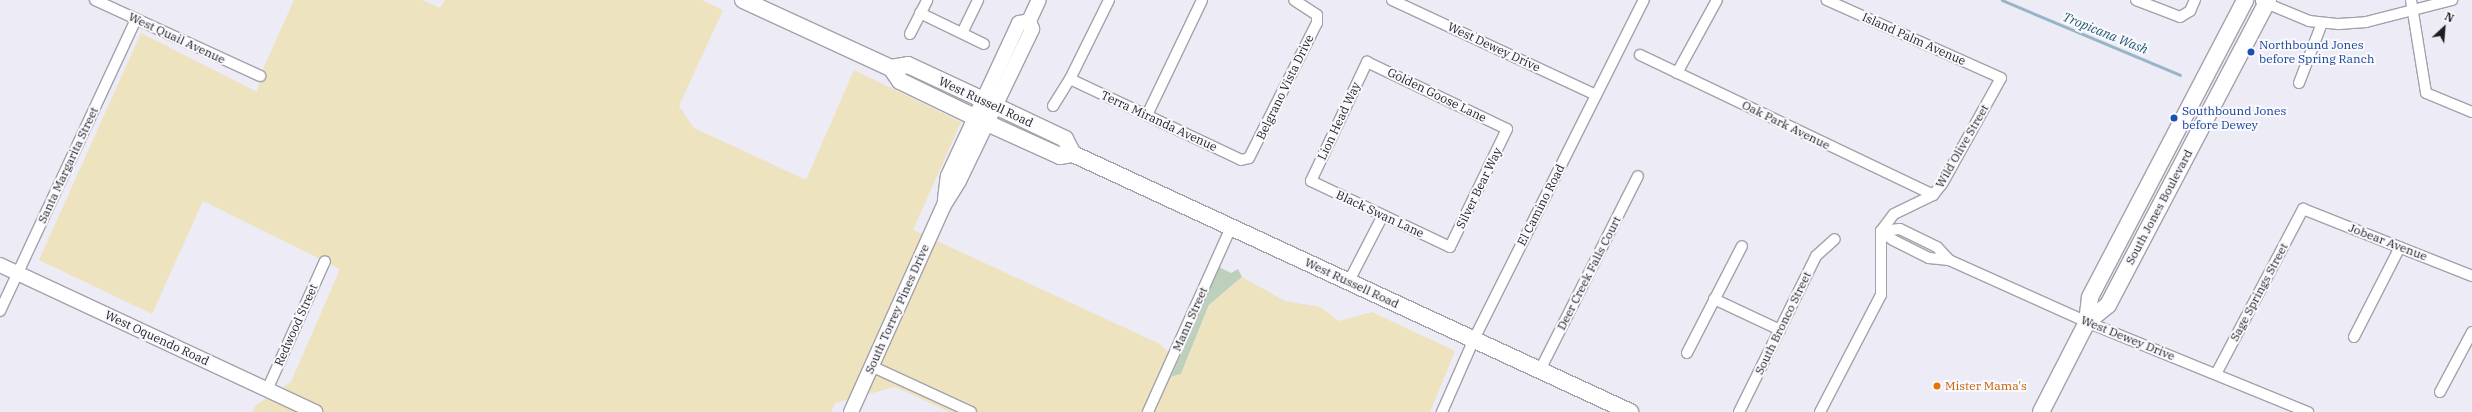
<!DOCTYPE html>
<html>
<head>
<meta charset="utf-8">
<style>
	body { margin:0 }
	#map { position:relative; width:2472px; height:412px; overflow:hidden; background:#edebf5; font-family:"IBM Plex Serif",serif }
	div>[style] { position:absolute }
	.green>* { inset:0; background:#bcd0bb }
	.sand>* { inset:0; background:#ede3be }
	.stream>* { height:2.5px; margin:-1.25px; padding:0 1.25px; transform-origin:1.25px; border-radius:1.25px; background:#96b6c8 }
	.roads { filter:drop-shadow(1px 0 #a4a1ab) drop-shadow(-1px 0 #a4a1ab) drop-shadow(0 1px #a4a1ab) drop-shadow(0 -1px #a4a1ab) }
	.street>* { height:10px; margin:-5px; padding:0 5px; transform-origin:5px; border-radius:5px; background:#fff }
	.secondary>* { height:14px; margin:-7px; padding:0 7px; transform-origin:7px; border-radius:7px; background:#fff }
	.primary>* { height:16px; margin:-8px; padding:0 8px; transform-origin:8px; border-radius:8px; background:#fff }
	.dots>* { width:11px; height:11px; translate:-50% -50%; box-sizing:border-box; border:2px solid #faf9fd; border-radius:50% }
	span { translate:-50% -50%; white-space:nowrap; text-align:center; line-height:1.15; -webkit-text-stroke:4px #faf9fd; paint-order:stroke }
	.street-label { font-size:12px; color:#1e1d21 }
	.transit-label { font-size:12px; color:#164399 }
	.left { translate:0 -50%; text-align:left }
	.food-label { font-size:12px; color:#c56008 }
	.water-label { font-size:13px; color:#225b75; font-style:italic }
	.north { position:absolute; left:2424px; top:8px; width:40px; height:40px; -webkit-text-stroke:3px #faf9fd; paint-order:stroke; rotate:26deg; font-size:11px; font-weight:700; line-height:16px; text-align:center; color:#1e1d21 }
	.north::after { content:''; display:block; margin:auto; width:14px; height:18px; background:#1e1d21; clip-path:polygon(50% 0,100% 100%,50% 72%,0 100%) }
</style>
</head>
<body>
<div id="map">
	<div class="green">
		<div style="clip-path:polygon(1219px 267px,1231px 273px,1238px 269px,1242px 277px,1209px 305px,1181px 374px,1171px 377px)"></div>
	</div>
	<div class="sand">
		<div style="clip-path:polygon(294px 0,422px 0,440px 8px,445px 0,702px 0,723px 10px,679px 106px,694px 128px,806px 180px,854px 70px,961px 122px,913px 230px,1160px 344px,1168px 352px,1171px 377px,1181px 374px,1209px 305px,1242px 277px,1285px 301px,1320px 307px,1339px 321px,1372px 312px,1455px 351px,1430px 412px,950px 412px,895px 387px,835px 403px,831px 412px,252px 412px,256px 405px,291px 382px,340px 269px,203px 201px,152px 314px,39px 260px,141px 33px,257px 92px,263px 69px)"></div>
	</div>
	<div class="stream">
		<div style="left:2002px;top:0;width:193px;rotate:22.8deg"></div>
	</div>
	<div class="roads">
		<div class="street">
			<div style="left:95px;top:0;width:182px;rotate:24.7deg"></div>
			<div style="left:1392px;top:0;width:225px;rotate:25deg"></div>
			<div style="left:2136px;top:0;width:47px;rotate:21.1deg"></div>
			<div style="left:2180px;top:17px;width:12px;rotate:-31deg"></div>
			<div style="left:2190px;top:11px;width:12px;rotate:-66deg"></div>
			<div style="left:2411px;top:0;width:94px;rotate:80.8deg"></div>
			<div style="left:2426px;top:93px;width:50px;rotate:22.4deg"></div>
			<div style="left:2261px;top:1px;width:52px;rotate:22.6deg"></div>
			<div style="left:2309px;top:21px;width:30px;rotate:6deg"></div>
			<div style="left:2339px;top:24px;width:27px;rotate:-4deg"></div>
			<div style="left:2366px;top:22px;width:89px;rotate:-14.3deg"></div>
			<div style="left:920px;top:13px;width:71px;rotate:25.8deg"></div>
			<div style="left:962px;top:33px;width:37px;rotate:-64deg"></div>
			<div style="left:910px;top:34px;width:38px;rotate:-63deg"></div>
			<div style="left:1640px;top:55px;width:325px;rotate:25.5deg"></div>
			<div style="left:1367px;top:62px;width:155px;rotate:25.6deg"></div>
			<div style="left:1507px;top:129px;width:131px;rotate:115.8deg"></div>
			<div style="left:1450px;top:247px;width:154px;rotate:-154.6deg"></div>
			<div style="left:1311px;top:181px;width:132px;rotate:-64.8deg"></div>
			<div style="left:1677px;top:73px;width:83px;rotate:-61.3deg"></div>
			<div style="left:1070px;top:79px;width:189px;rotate:25.3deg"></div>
			<div style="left:1241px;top:160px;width:8px;rotate:-14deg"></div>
			<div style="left:1249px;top:158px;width:151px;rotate:-63.3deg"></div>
			<div style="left:1317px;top:23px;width:8px;rotate:-90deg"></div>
			<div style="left:1317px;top:15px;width:27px;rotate:-147deg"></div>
			<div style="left:2299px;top:83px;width:64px;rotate:-69deg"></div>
			<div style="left:1053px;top:106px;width:32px;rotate:-58deg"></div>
			<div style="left:1070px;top:79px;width:88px;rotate:-63.7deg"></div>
			<div style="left:1147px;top:115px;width:127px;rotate:-64.4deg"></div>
			<div style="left:1881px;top:231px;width:15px;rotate:37deg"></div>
			<div style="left:1893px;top:240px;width:40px;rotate:26.6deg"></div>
			<div style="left:1929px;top:258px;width:20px;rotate:6deg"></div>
			<div style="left:1949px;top:260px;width:151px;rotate:24.2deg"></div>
			<div style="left:2087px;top:322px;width:239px;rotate:22.2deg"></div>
			<div style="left:1881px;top:231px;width:19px;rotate:-6deg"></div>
			<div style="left:1900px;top:229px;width:41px;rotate:25.9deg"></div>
			<div style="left:1937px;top:247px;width:18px;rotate:47deg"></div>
			<div style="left:1349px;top:281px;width:74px;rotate:-62.7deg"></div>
			<div style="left:1714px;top:299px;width:73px;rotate:25.2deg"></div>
			<div style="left:0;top:311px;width:322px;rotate:-65deg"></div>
			<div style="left:2354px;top:337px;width:101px;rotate:-62.9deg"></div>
			<div style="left:1687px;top:353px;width:120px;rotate:-62.8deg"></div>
			<div style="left:871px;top:366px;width:110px;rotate:24.7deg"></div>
			<div style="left:1540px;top:370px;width:217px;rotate:-63.2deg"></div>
			<div style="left:2216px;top:374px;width:187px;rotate:-62.2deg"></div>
			<div style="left:2303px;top:209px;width:182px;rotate:21.6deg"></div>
			<div style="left:267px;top:390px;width:141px;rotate:-65.8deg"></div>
			<div style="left:2440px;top:392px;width:68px;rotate:-61.9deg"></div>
			<div style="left:1148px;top:412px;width:203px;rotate:-65.8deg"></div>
			<div style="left:1442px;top:412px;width:80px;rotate:-66.3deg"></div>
			<div style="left:1474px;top:339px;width:379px;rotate:-63.4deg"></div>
			<div style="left:1739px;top:412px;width:174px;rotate:-63.7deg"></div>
			<div style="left:1816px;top:256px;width:25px;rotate:-42deg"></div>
			<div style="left:1820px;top:412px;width:132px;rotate:-62.5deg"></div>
			<div style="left:1881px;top:295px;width:64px;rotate:-90deg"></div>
			<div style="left:1881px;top:231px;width:21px;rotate:-53deg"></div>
			<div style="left:1894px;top:214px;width:43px;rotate:-26deg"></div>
			<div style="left:1933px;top:195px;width:14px;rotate:-51deg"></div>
			<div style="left:1942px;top:184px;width:121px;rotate:-60.9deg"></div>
			<div style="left:2001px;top:78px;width:191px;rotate:-155.9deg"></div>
		</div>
		<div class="secondary">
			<div style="left:945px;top:199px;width:23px;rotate:-83deg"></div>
			<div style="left:948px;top:176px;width:169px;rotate:-65.1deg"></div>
			<div style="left:1019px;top:23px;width:10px;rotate:-11deg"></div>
			<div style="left:0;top:265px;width:348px;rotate:25deg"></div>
			<div style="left:851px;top:412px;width:227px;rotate:-65.8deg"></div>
			<div style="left:944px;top:205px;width:28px;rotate:-58deg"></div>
			<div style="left:959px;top:181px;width:169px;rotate:-64.3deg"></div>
			<div style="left:1032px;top:29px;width:9px;rotate:-111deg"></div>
			<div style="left:1029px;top:21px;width:23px;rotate:-65deg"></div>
		</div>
		<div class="primary">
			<div style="left:743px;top:0;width:163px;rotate:24.7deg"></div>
			<div style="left:891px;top:68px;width:16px;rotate:55deg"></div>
			<div style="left:900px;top:81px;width:97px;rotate:25.8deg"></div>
			<div style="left:987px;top:123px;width:80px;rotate:24.3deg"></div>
			<div style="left:1060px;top:156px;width:13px;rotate:-9deg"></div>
			<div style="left:1073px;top:154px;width:614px;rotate:24.85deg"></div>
			<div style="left:891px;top:68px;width:17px;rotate:-10deg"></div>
			<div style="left:908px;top:65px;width:83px;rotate:25deg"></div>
			<div style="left:983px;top:100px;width:91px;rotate:25.4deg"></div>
			<div style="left:1065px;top:139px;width:17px;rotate:62deg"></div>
			<div style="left:2087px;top:322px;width:27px;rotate:-39deg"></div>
			<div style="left:2108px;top:305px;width:344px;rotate:-62.3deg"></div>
			<div style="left:2041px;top:412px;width:101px;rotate:-62.9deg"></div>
			<div style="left:2087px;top:322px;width:25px;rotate:-83deg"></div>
			<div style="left:2090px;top:297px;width:335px;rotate:-62.4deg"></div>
		</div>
	</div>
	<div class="dots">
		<div style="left:2251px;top:52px;background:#1a4fb4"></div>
		<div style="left:2174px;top:118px;background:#1a4fb4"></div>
		<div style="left:1937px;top:386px;background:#e8710a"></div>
	</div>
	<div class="street-label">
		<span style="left:177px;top:38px;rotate:25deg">West Quail Avenue</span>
		<span style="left:1914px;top:39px;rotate:24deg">Island Palm Avenue</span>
		<span style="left:1494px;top:47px;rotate:25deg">West Dewey Drive</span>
		<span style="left:1285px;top:87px;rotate:-64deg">Belgrano Vista Drive</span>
		<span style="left:1437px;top:95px;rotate:26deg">Golden Goose Lane</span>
		<span style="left:986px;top:102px;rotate:25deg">West Russell Road</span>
		<span style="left:1159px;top:121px;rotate:25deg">Terra Miranda Avenue</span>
		<span style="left:1339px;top:121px;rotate:-65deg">Lion Head Way</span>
		<span style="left:1786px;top:125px;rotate:26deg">Oak Park Avenue</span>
		<span style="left:1962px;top:146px;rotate:-60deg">Wild Olive Street</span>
		<span style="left:68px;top:165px;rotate:-65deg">Santa Margarita Street</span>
		<span style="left:1479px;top:188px;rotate:-64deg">Silver Bear Way</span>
		<span style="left:1541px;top:205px;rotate:-63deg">El Camino Road</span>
		<span style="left:2159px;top:207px;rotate:-62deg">South Jones Boulevard</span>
		<span style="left:1380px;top:214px;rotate:25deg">Black Swan Lane</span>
		<span style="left:2388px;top:242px;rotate:21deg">Jobear Avenue</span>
		<span style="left:1589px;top:273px;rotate:-63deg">Deer Creek Falls Court</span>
		<span style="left:1352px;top:283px;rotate:25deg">West Russell Road</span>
		<span style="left:2259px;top:292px;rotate:-62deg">Sage Springs Street</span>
		<span style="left:897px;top:309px;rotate:-66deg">South Torrey Pines Drive</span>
		<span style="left:1190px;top:319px;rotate:-66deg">Mann Street</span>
		<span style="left:1783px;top:323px;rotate:-64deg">South Bronco Street</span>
		<span style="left:296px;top:325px;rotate:-66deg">Redwood Street</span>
		<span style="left:157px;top:338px;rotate:25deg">West Oquendo Road</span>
		<span style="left:2128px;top:338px;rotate:22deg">West Dewey Drive</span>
	</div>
	<div class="transit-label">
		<span class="left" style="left:2259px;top:52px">Northbound Jones<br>before Spring Ranch</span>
		<span class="left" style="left:2182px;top:118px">Southbound Jones<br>before Dewey</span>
	</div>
	<div class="food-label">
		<span class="left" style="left:1945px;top:386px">Mister Mama's</span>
	</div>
	<div class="water-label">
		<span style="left:2105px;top:34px;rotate:22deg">Tropicana Wash</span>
	</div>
	<div class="north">N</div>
</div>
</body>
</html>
